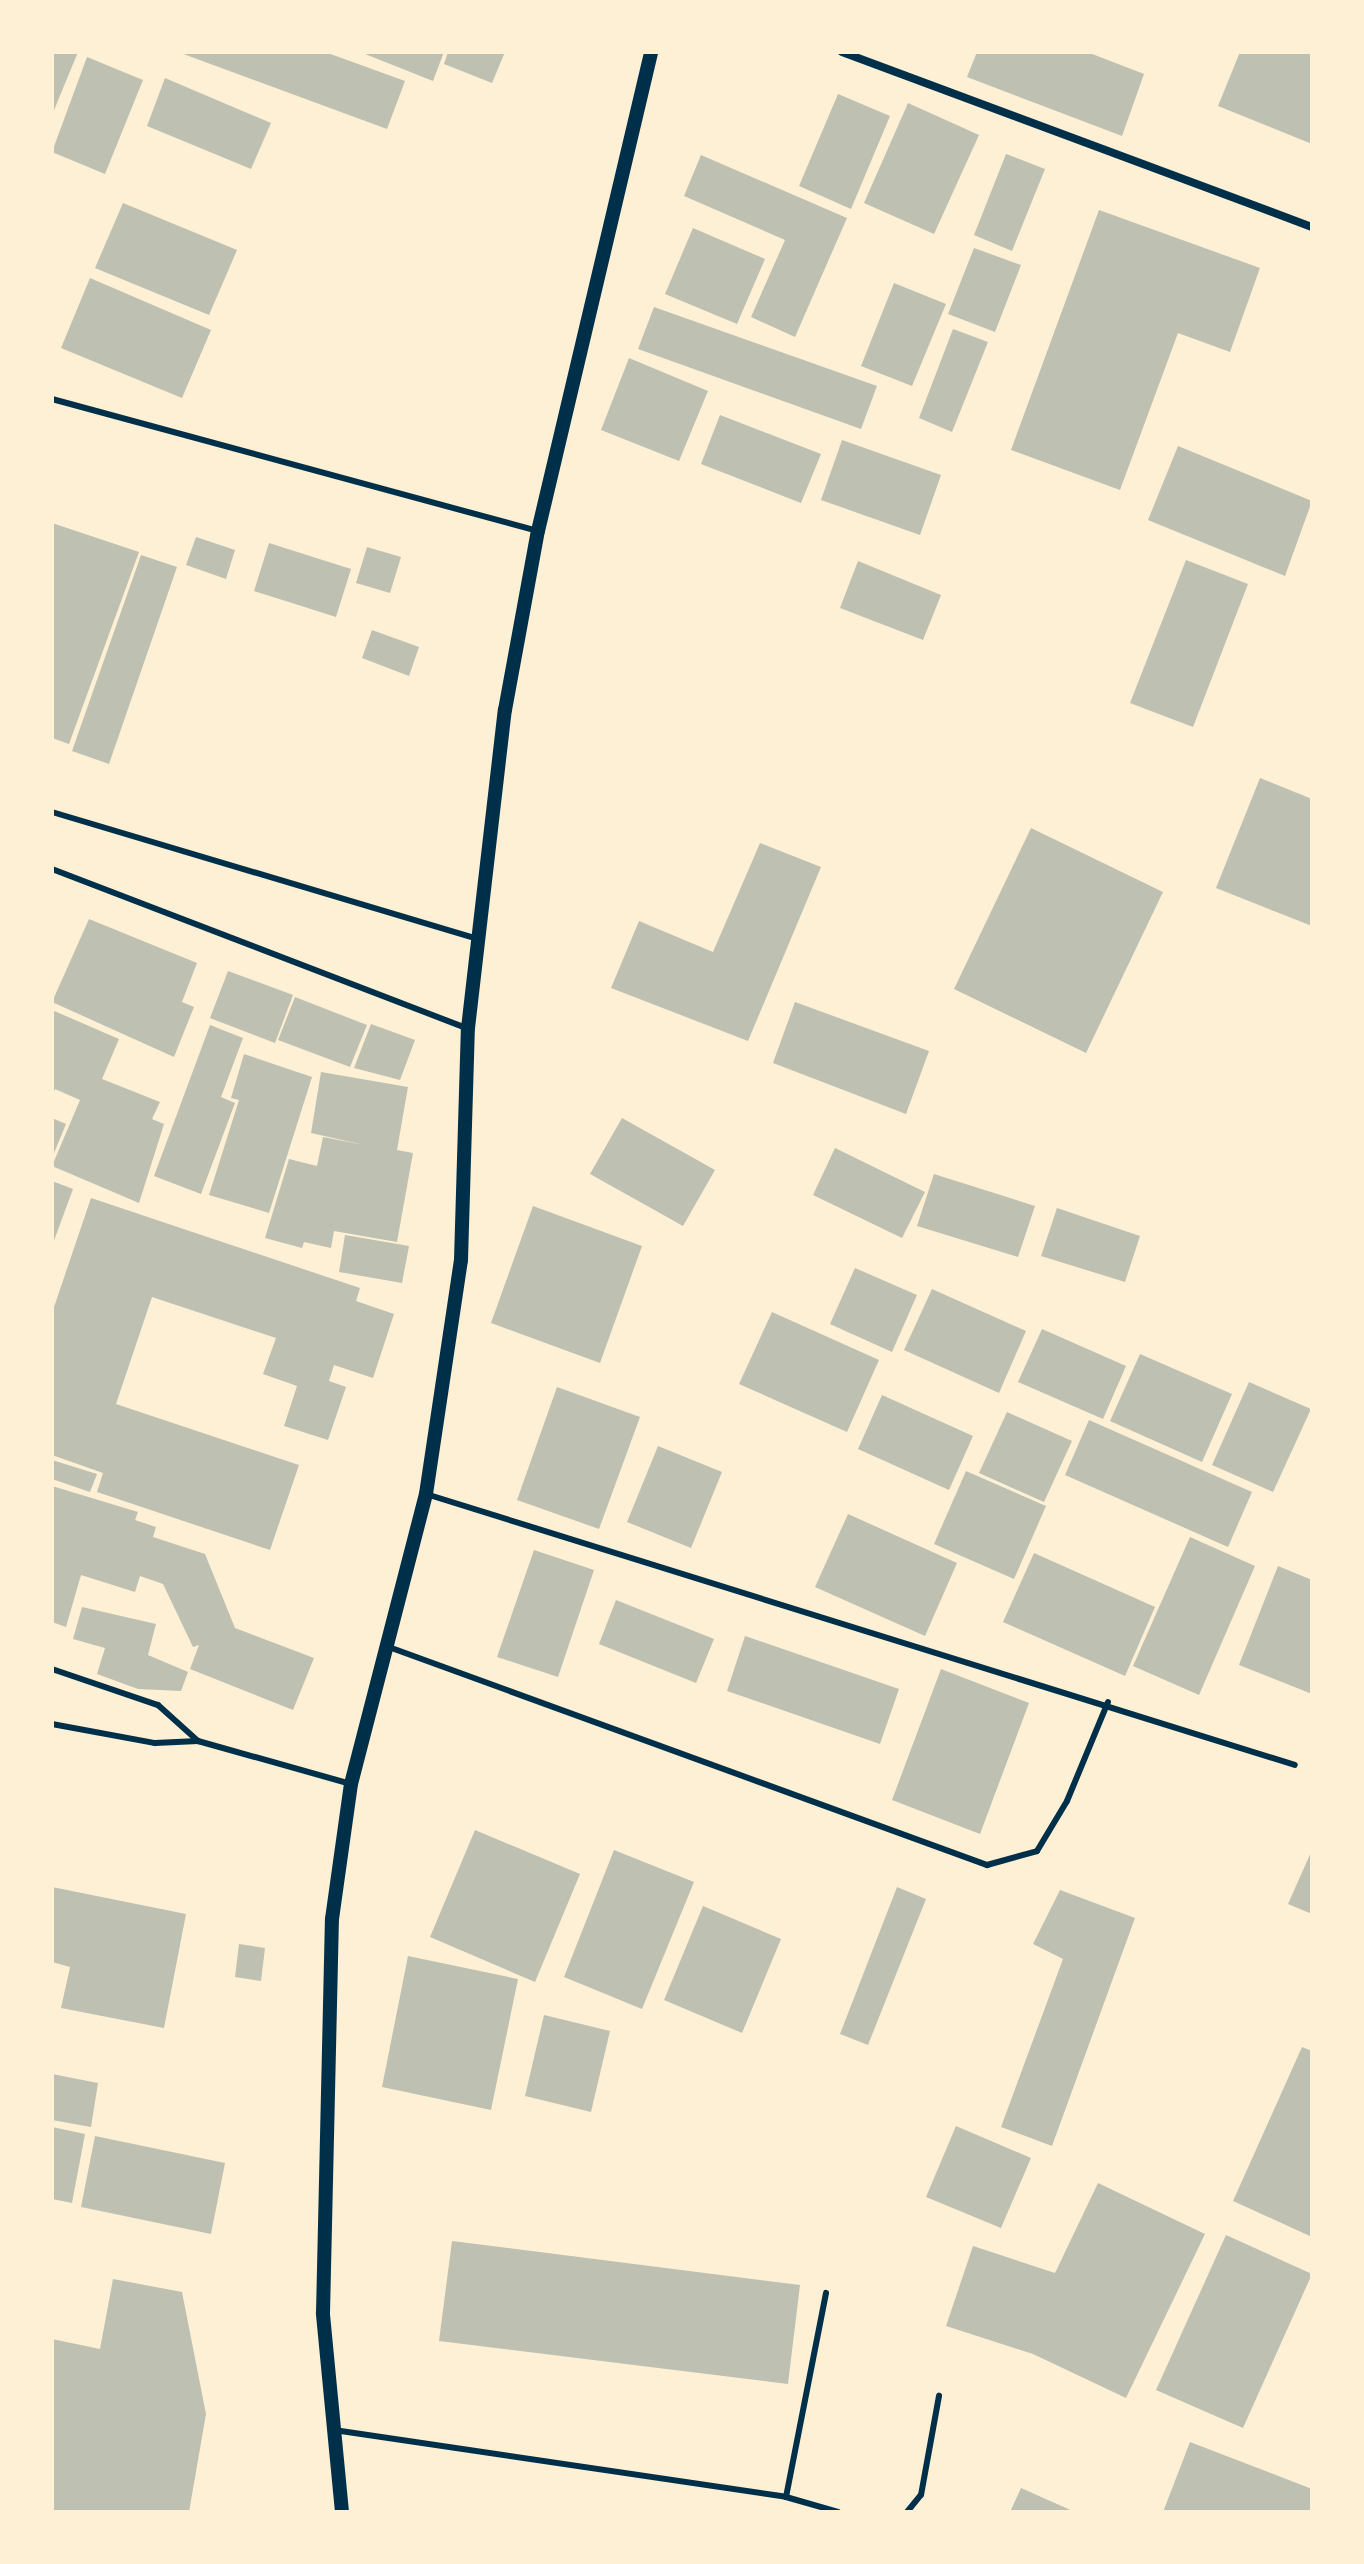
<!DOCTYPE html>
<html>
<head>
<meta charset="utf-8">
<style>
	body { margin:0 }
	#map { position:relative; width:1364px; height:2564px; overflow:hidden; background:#fdf0d5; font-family:"DM Sans",sans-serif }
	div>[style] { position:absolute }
	.building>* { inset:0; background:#bec0b2 }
	.service>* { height:6px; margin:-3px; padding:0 3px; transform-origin:3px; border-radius:3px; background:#003049 }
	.minor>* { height:8px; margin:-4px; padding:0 4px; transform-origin:4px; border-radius:4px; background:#003049 }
	.tertiary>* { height:14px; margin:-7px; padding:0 7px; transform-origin:7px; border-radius:7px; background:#003049 }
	span { translate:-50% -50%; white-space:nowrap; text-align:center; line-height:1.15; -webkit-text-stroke:8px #fdf0d5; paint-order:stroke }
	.frame { position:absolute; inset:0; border:54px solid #fdf0d5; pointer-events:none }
</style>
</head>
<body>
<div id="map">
	<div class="building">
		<div style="clip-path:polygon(52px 52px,78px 52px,52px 115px)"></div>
		<div style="clip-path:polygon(178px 52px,325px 52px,405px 81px,387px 129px)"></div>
		<div style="clip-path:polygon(360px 52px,444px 52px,433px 81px)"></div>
		<div style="clip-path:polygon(448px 52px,505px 52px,492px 83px,444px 64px)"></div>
		<div style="clip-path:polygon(977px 52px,1087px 52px,1144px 74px,1122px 136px,967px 77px)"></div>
		<div style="clip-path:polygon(1240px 52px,1312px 52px,1312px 144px,1218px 106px)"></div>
		<div style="clip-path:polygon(87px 57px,143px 80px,105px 174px,52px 152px)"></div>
		<div style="clip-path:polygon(165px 78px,271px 123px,251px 169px,147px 126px)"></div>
		<div style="clip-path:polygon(838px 94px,890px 116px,851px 209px,799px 186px)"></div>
		<div style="clip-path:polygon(908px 103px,979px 135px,934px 234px,864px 203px)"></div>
		<div style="clip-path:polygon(1006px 154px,1045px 169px,1012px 251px,974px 235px)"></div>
		<div style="clip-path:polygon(701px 155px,847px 218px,795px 337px,751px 317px,785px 240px,684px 196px)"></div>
		<div style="clip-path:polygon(123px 203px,237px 250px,209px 315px,95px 268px)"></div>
		<div style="clip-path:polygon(1099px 210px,1260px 268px,1230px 352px,1178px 333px,1120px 490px,1011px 450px)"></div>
		<div style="clip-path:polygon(693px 228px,765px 259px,737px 324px,665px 294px)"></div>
		<div style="clip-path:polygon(974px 248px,1021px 265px,995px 332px,948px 314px)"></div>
		<div style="clip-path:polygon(90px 278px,211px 330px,182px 398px,61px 348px)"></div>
		<div style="clip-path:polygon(894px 283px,946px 304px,912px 386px,861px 366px)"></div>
		<div style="clip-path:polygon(654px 307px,877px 386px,861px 429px,638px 349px)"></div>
		<div style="clip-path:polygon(953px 329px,988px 342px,952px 432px,919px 418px)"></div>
		<div style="clip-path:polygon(629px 358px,708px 391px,679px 461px,601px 430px)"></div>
		<div style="clip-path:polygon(720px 415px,821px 454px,801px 503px,701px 464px)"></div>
		<div style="clip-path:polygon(842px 440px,941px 475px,920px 535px,821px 500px)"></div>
		<div style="clip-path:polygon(1178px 446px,1312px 501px,1285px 576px,1148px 520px)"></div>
		<div style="clip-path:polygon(52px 523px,139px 552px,69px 744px,52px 738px)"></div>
		<div style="clip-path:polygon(196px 537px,235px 550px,226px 579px,186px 565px)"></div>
		<div style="clip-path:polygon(269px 543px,351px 569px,336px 617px,254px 591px)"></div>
		<div style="clip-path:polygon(367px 547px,401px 557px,390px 593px,356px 583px)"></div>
		<div style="clip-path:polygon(141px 555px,177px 567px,109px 764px,72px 751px)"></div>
		<div style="clip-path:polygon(1186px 560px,1248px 584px,1193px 727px,1130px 703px)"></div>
		<div style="clip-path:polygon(858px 561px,941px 595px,923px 640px,840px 608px)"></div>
		<div style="clip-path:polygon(372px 630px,419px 647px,409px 676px,362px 658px)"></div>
		<div style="clip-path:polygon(1260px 778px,1312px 799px,1312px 926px,1216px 888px)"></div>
		<div style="clip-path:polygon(1031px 828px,1163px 892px,1086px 1053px,954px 989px)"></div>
		<div style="clip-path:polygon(760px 843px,821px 867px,748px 1041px,611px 988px,639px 921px,713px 952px)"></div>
		<div style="clip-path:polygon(89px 919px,197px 963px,182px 1002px,194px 1007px,174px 1057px,52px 1002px)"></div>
		<div style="clip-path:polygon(228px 971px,293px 995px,275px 1043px,210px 1018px)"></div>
		<div style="clip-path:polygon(295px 997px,367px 1025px,350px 1067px,278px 1040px)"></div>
		<div style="clip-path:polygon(795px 1002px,929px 1051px,906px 1114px,773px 1063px)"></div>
		<div style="clip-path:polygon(52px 1010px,119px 1039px,102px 1079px,160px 1102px,152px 1119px,164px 1124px,139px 1203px,52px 1166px,80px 1100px,55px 1089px,52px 1097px)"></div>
		<div style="clip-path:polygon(371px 1024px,415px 1040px,400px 1080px,354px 1068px)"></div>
		<div style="clip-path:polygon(210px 1025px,243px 1038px,221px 1097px,235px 1103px,201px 1194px,154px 1176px)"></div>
		<div style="clip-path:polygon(244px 1054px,312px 1077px,269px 1213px,209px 1195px,239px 1100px,231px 1098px)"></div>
		<div style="clip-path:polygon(321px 1072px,408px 1087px,397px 1150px,413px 1153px,397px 1242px,334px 1231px,331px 1248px,304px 1242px,302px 1248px,265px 1238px,289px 1159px,317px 1166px,323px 1137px,364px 1145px,311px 1133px)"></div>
		<div style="clip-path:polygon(52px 1118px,66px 1124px,52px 1158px)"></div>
		<div style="clip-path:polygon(622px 1118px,715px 1170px,683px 1226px,590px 1174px)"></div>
		<div style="clip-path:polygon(835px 1148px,925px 1192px,902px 1238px,813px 1195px)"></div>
		<div style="clip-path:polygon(934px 1174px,1035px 1206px,1018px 1257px,917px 1226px)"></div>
		<div style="clip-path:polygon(52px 1181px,73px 1189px,52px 1246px)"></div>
		<div style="clip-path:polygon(91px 1198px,360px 1288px,356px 1301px,394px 1314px,373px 1378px,334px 1365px,329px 1381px,346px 1387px,328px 1440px,284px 1426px,297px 1386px,263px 1374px,276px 1338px,152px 1297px,116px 1404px,299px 1465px,270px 1550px,97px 1492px,103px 1473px,52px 1455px,52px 1313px)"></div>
		<div style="clip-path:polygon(533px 1206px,642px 1246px,600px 1363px,491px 1323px)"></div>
		<div style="clip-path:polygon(1057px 1208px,1140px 1236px,1125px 1282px,1041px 1256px)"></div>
		<div style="clip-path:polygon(345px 1235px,409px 1246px,402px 1283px,339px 1272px)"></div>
		<div style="clip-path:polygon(855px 1268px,917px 1295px,892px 1352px,830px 1324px)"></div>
		<div style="clip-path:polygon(932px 1289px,1026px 1331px,999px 1393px,904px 1350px)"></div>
		<div style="clip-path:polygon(772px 1312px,879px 1360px,847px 1432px,739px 1384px)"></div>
		<div style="clip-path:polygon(1042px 1329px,1126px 1366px,1103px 1419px,1018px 1382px)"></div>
		<div style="clip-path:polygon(1140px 1354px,1232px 1394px,1202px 1462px,1110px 1421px)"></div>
		<div style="clip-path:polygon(1249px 1382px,1311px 1409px,1273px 1492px,1212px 1465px)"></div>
		<div style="clip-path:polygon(557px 1387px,640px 1417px,599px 1529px,517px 1500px)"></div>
		<div style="clip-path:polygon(882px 1395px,973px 1436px,949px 1490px,858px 1449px)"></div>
		<div style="clip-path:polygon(1007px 1412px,1072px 1441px,1044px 1502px,979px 1473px)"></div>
		<div style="clip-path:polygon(1089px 1420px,1252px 1492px,1228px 1547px,1065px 1475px)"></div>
		<div style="clip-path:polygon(658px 1446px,722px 1472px,691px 1548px,627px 1522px)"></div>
		<div style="clip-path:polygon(52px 1460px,97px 1474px,90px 1492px,52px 1479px)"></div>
		<div style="clip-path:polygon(966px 1471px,1046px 1506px,1014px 1579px,934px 1544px)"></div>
		<div style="clip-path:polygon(52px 1486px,138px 1512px,135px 1520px,156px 1527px,153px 1537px,205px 1554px,235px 1628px,314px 1658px,293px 1710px,190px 1669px,199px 1645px,193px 1647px,163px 1584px,140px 1576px,135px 1592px,81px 1575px,66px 1627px,52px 1622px)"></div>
		<div style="clip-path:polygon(848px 1514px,957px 1563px,925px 1636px,815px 1587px)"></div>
		<div style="clip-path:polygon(1190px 1537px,1255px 1566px,1199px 1695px,1133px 1666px)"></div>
		<div style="clip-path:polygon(534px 1550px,594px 1570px,558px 1677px,497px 1657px)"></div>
		<div style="clip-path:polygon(1034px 1553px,1155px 1607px,1125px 1676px,1003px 1622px)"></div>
		<div style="clip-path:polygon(1278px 1566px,1312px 1580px,1312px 1694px,1239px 1665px)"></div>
		<div style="clip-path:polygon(616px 1600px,714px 1639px,696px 1683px,599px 1644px)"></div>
		<div style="clip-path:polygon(82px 1607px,156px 1624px,148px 1655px,188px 1672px,181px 1691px,138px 1689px,97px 1674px,105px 1648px,73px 1639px)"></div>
		<div style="clip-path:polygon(745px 1636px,899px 1689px,880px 1744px,727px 1691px)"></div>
		<div style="clip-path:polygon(941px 1669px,1029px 1703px,980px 1834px,892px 1800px)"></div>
		<div style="clip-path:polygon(475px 1830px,580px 1874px,535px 1982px,430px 1937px)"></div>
		<div style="clip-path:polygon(614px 1850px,694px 1882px,642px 2009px,564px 1977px)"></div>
		<div style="clip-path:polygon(1312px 1850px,1312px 1914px,1288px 1904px)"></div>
		<div style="clip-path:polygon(52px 1887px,186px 1914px,164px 2028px,61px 2008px,70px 1967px,52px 1962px)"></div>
		<div style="clip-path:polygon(897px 1887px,926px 1899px,868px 2045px,840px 2034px)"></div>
		<div style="clip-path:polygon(1060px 1890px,1135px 1918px,1052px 2146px,1001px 2127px,1063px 1959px,1033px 1944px)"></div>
		<div style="clip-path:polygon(703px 1906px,781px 1939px,742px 2033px,664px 2000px)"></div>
		<div style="clip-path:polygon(239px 1944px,265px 1948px,261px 1981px,235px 1977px)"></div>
		<div style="clip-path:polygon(408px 1956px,518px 1979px,491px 2110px,382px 2087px)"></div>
		<div style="clip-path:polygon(544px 2015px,610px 2031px,591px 2112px,525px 2096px)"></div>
		<div style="clip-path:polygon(1302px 2047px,1312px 2051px,1312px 2237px,1233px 2201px)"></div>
		<div style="clip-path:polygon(52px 2074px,98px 2083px,91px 2127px,52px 2120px)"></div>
		<div style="clip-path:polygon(956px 2126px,1031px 2158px,1001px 2228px,926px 2197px)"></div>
		<div style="clip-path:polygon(52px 2127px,85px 2134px,72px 2203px,52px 2199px)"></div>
		<div style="clip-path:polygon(95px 2136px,225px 2163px,211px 2234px,81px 2207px)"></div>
		<div style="clip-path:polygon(1098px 2183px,1205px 2234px,1126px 2398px,1033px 2354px,946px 2326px,973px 2246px,1055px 2273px)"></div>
		<div style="clip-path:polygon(1226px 2235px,1312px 2274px,1243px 2428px,1156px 2390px)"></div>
		<div style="clip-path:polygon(452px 2241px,800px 2285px,788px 2384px,439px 2341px)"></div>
		<div style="clip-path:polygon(113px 2279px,182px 2292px,206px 2414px,189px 2512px,52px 2512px,52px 2339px,100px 2349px)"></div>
		<div style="clip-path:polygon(1190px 2442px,1312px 2489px,1312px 2512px,1163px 2512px)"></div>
		<div style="clip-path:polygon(1021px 2488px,1075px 2512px,1010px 2512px)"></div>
	</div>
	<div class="service">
		<div style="left:52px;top:399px;width:504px;rotate:15.2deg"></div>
		<div style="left:52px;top:812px;width:444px;rotate:16.6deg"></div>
		<div style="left:52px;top:869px;width:444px;rotate:21deg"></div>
		<div style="left:426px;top:1494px;width:910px;rotate:17.32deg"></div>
		<div style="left:386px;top:1646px;width:640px;rotate:20.02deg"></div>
		<div style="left:987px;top:1865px;width:52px;rotate:-15.6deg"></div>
		<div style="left:1037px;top:1851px;width:58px;rotate:-59deg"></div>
		<div style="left:1067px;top:1801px;width:107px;rotate:-67.5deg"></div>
		<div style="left:52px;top:1669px;width:112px;rotate:18.8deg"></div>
		<div style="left:158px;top:1705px;width:54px;rotate:42deg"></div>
		<div style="left:52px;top:1724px;width:105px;rotate:10.5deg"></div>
		<div style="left:155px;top:1743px;width:43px;rotate:-2.7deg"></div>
		<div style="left:198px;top:1741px;width:159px;rotate:15.7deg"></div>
		<div style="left:334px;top:2430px;width:457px;rotate:8.4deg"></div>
		<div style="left:786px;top:2497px;width:54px;rotate:16.1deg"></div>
		<div style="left:786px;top:2497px;width:208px;rotate:-78.9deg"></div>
		<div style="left:907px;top:2512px;width:22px;rotate:-51deg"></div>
		<div style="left:921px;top:2495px;width:101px;rotate:-79.7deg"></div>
	</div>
	<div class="minor">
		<div style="left:842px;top:52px;width:502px;rotate:20.42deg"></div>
	</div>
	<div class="tertiary">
		<div style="left:342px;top:2512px;width:200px;rotate:-95.5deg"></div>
		<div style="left:323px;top:2313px;width:394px;rotate:-88.7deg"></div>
		<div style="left:332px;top:1919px;width:136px;rotate:-82deg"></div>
		<div style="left:351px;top:1784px;width:300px;rotate:-75.5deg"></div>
		<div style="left:426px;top:1494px;width:237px;rotate:-81.5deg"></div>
		<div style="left:461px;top:1260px;width:232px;rotate:-88.3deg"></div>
		<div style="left:468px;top:1028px;width:320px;rotate:-83.4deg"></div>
		<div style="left:505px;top:710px;width:182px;rotate:-79.6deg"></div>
		<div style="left:538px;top:531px;width:492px;rotate:-76.7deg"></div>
	</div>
	<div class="frame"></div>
</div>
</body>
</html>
